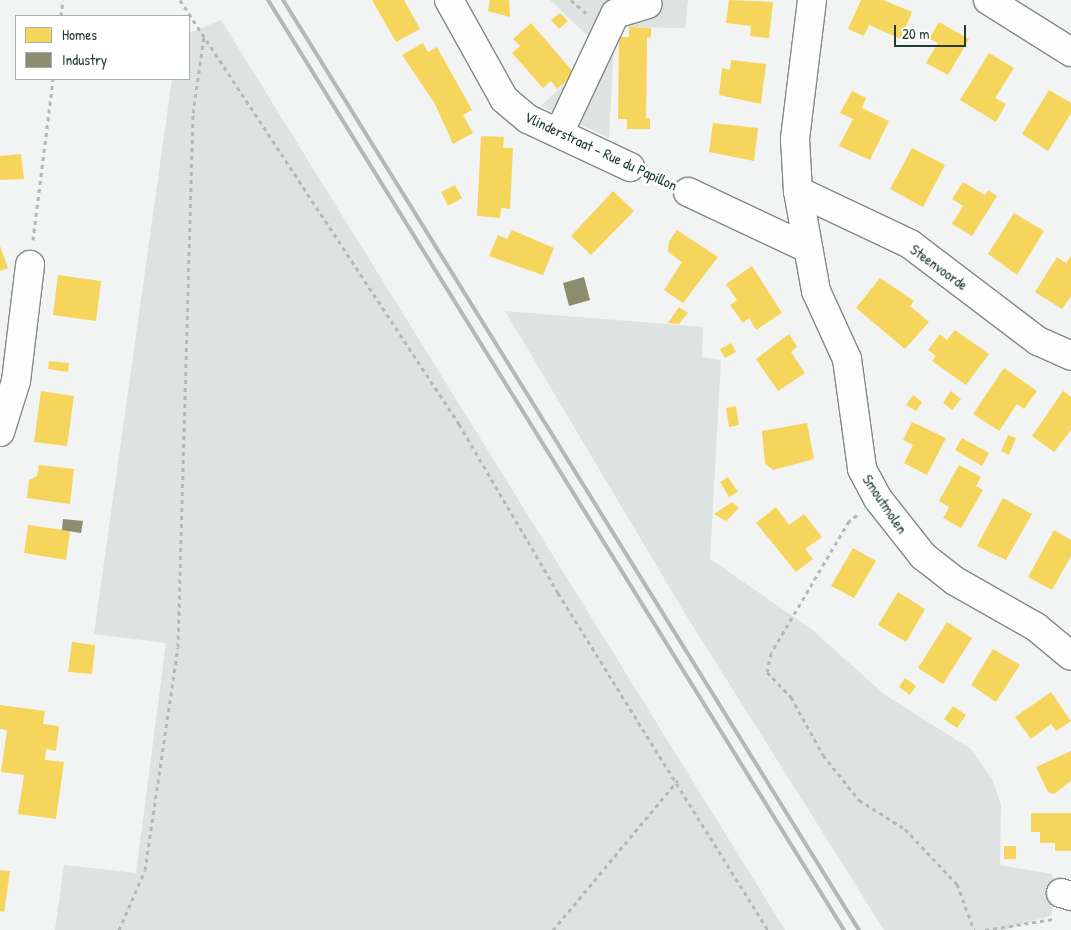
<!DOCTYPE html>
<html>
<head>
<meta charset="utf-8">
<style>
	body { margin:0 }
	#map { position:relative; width:1071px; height:930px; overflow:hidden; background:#f2f3f3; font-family:"Patrick Hand",sans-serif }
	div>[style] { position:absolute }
	.green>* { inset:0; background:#dee2e1 }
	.homes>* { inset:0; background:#f6d55c }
	.industry>* { inset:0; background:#8c8c6e }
	.path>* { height:3px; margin-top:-1.5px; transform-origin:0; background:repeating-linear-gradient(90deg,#b4b8b7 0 4px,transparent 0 8px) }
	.roads { filter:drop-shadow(1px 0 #838988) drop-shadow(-1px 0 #838988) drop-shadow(0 1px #838988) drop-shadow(0 -1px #838988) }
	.minor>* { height:28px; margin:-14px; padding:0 14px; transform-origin:14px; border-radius:14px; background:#fdfdfd }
	.rail>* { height:4px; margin:-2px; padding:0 2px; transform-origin:2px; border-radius:2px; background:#b4b8b7 }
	span { translate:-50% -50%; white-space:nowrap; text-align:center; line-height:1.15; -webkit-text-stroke:5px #fff; paint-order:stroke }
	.street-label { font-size:15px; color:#1f3d34 }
	.legend { position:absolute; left:15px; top:15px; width:175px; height:65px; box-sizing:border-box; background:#fff; border:1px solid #a5b1ae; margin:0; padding:6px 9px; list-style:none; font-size:15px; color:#1f3d34 }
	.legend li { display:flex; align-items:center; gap:10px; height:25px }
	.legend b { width:25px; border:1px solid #a5b1ae }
	.scale { position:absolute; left:894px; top:25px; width:72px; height:22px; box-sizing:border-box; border:2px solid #1f3d34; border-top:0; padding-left:6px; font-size:15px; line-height:18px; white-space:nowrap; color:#1f3d34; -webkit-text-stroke:4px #fff; paint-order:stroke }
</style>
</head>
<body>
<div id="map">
	<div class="green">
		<div style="clip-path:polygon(550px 0,688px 0,685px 28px,615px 27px,609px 138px,541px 106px,575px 74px,588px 36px)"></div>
		<div style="clip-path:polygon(221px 20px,785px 930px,55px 930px,64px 865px,136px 873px,166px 643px,94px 634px,172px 79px,189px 79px,189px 33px)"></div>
		<div style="clip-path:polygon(505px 311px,703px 327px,702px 357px,721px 360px,710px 559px,810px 628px,885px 695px,971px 749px,992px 779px,1001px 805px,1000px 865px,1053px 874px,1052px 915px,1005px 930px,884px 930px,686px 615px)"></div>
	</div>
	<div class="homes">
		<div style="clip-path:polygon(372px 0,404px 0,420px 29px,396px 42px)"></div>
		<div style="clip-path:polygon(490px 0,509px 0,510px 17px,488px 11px)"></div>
		<div style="clip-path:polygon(729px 0,773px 2px,769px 38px,750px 36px,751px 26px,726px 23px)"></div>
		<div style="clip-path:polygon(861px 0,883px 0,912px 12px,901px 39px,869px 25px,864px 36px,848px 29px)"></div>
		<div style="clip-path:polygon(560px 13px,568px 21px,559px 29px,551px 20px)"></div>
		<div style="clip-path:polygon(939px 22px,969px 39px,948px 75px,926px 63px,938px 43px,929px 39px)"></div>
		<div style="clip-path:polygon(531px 23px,575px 74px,557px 89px,551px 81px,543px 88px,512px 53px,520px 46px,513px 39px)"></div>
		<div style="clip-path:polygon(629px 27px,651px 28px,651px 38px,647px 37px,646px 118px,650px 118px,650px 129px,627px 129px,627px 119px,618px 119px,619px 37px,629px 37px)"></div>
		<div style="clip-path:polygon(423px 43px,428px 52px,437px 47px,472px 110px,463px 115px,473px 133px,453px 144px,435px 104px,402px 55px)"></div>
		<div style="clip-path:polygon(989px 53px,1014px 68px,995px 98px,1006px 104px,996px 122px,960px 100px)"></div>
		<div style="clip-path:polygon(731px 60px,766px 64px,761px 104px,719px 95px,722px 68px,730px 70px)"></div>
		<div style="clip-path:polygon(1049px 90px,1071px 103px,1071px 113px,1048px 151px,1022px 134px)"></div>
		<div style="clip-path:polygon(852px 91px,866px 98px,862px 108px,889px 121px,870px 160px,839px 146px,853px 119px,840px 113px)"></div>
		<div style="clip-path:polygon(713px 123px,758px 128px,754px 161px,709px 152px)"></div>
		<div style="clip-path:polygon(481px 136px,504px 137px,503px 148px,513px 148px,510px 209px,501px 208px,500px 218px,477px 216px)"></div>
		<div style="clip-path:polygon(912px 148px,945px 165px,923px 207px,890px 189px)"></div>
		<div style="clip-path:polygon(21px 154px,24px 179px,0 180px,0 156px)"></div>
		<div style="clip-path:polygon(963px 182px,985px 195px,988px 190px,997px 196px,972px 236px,952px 224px,963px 206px,952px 199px)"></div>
		<div style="clip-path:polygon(455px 185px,462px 198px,448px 206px,441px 192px)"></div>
		<div style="clip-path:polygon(613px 191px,634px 211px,591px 255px,571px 236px)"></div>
		<div style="clip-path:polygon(1014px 213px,1044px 231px,1017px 275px,988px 254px)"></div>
		<div style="clip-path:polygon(512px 230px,554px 248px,543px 275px,489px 256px,498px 235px,507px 239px)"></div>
		<div style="clip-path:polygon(677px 230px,718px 257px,683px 303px,664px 290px,682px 262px,668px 252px,669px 241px)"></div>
		<div style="clip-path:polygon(0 246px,8px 268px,0 271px)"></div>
		<div style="clip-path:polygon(1071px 256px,1071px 296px,1062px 309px,1035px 292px,1057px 257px,1066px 263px)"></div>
		<div style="clip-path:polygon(752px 266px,782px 313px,756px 330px,749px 318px,743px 323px,730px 305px,737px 300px,726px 284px)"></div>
		<div style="clip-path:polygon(58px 275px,101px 281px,96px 321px,53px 315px)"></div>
		<div style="clip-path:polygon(880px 278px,914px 301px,910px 306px,929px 322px,905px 349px,856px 308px)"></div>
		<div style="clip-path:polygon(679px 307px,688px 313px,679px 324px,668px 323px)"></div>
		<div style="clip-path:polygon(955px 330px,989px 354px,966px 385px,932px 361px,936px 356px,928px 350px,940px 334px,947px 340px)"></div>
		<div style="clip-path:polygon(789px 334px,797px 347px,791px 352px,805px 373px,778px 391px,756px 359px)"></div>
		<div style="clip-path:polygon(731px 343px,736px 352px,725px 358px,720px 349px)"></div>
		<div style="clip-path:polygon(49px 361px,69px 363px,68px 372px,48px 369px)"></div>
		<div style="clip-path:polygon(1004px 368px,1037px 391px,1024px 409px,1017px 404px,999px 431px,973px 414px)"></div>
		<div style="clip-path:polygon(41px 391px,74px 396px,67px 446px,34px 442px)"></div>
		<div style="clip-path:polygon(951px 391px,961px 399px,952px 410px,943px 403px)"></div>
		<div style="clip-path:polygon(1063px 391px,1071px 397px,1071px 430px,1054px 452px,1032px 436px)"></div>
		<div style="clip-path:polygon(913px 395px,922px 402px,916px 411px,906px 405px)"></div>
		<div style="clip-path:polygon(736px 406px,739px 425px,729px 427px,726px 408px)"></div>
		<div style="clip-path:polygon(912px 422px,946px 438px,927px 475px,904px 463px,913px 445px,903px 440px)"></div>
		<div style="clip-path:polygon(807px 423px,814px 459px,773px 470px,765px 464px,762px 431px)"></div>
		<div style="clip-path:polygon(1008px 435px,1016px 438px,1009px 455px,1001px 451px)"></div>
		<div style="clip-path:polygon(962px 438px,989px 453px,982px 466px,955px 450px)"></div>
		<div style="clip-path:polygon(39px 465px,74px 469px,70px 504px,27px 498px,29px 480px,37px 476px)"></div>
		<div style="clip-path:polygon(959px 465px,981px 477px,976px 486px,983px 490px,961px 528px,943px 518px,949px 507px,939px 501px)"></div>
		<div style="clip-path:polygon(728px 477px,738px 492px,729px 497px,720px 482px)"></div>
		<div style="clip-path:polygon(1003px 498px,1032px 514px,1006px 560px,977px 546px)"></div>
		<div style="clip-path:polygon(732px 502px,739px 508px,726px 521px,714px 514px)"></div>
		<div style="clip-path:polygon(776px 507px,789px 525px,804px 514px,822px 537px,805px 549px,813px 559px,796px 572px,756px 523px)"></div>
		<div style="clip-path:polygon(28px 525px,70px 531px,66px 560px,24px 553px)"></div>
		<div style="clip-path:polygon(1054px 530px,1071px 540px,1071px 556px,1052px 590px,1028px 577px)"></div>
		<div style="clip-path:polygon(853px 548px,876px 561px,854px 598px,831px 586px)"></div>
		<div style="clip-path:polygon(898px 592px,925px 609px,906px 642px,878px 625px)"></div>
		<div style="clip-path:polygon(947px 622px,972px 638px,943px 684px,918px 668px)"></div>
		<div style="clip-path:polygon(72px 642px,95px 645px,92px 674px,68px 672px)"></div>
		<div style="clip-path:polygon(993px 649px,1020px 665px,996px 702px,971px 685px)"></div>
		<div style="clip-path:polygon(905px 678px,916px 686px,910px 695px,899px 687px)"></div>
		<div style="clip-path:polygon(1051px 692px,1071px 721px,1056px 731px,1051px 724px,1031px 739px,1015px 717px)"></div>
		<div style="clip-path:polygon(0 705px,45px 711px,43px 724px,59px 726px,56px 751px,46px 749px,45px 760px,64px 762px,56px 819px,18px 814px,24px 775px,1px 772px,7px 730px,0 729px)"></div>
		<div style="clip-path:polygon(953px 706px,966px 715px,957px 728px,944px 719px)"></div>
		<div style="clip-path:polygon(1071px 751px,1071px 781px,1054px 794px,1048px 792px,1036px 767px)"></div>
		<div style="clip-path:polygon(1031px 813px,1071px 813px,1071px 851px,1055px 851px,1055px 843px,1040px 843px,1040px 832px,1031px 832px)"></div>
		<div style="clip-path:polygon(1004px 846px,1016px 846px,1016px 859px,1004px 859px)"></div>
		<div style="clip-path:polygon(0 870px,10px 871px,4px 912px,0 911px)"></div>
	</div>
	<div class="industry">
		<div style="clip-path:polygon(584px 277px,590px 300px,569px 306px,563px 283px)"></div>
		<div style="clip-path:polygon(63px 519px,83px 521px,81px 533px,62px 530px)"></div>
	</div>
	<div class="path">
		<div style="left:180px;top:0;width:508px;rotate:56.65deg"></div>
		<div style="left:459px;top:424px;width:196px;rotate:59.6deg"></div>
		<div style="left:558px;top:593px;width:397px;rotate:58.1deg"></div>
		<div style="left:571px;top:0;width:23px;rotate:41deg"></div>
		<div style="left:61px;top:16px;width:16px;rotate:-83deg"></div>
		<div style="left:654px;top:177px;width:13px;rotate:23deg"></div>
		<div style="left:33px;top:240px;width:162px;rotate:-82.9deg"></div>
		<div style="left:857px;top:515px;width:10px;rotate:143deg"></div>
		<div style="left:849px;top:521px;width:153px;rotate:120.6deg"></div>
		<div style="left:771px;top:653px;width:19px;rotate:102deg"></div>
		<div style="left:767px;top:672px;width:35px;rotate:46deg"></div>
		<div style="left:791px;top:697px;width:66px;rotate:61.1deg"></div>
		<div style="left:823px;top:755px;width:58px;rotate:51.3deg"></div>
		<div style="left:859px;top:800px;width:54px;rotate:32.2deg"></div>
		<div style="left:905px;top:829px;width:76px;rotate:46.6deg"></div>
		<div style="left:957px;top:884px;width:49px;rotate:69.7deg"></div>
		<div style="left:119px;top:930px;width:65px;rotate:-66.6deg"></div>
		<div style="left:145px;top:870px;width:225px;rotate:-81.6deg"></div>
		<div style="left:178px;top:647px;width:534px;rotate:-88.39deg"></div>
		<div style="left:193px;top:113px;width:77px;rotate:-81.8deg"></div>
		<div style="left:553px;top:930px;width:195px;rotate:-50.2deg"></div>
		<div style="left:985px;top:930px;width:69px;rotate:-9.2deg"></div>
	</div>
	<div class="roads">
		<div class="minor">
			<div style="left:449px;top:0;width:113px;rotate:60.9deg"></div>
			<div style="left:504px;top:99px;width:31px;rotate:40deg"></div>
			<div style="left:528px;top:119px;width:113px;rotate:25.2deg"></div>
			<div style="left:812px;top:0;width:140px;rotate:97deg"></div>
			<div style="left:795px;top:139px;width:52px;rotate:86.7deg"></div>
			<div style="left:798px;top:191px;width:102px;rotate:79.8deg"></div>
			<div style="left:816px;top:291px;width:75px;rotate:65.5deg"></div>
			<div style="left:847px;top:359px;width:111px;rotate:82.2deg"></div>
			<div style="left:862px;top:469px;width:34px;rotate:62deg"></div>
			<div style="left:878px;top:499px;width:73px;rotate:51.7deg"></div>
			<div style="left:923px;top:556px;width:41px;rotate:38deg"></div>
			<div style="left:955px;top:581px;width:93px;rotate:29.6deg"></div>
			<div style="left:1036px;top:627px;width:45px;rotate:39.6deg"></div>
			<div style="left:988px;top:0;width:98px;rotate:32.1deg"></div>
			<div style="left:559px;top:133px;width:132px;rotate:-64.8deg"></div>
			<div style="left:615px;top:14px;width:34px;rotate:-17deg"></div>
			<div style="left:798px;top:191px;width:124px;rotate:25.3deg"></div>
			<div style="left:910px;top:244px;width:161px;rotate:37.2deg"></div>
			<div style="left:1038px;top:341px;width:36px;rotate:24deg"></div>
			<div style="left:688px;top:192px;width:129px;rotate:25.2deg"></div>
			<div style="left:0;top:432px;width:53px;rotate:-72.6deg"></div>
			<div style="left:16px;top:381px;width:117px;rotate:-83.1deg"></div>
			<div style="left:1061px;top:893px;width:10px;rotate:17deg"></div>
		</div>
	</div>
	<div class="rail">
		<div style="left:268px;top:0;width:1094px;rotate:58.23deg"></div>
		<div style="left:283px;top:0;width:1094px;rotate:58.23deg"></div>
	</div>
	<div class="street-label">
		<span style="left:601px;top:151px;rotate:25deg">Vlinderstraat - Rue du Papillon</span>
		<span style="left:939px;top:267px;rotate:36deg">Steenvoorde</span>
		<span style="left:885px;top:504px;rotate:56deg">Smoutmolen</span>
	</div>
	<ul class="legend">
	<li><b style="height:14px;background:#f6d55c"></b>Homes</li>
	<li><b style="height:14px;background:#8c8c6e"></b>Industry</li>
	</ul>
	<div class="scale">20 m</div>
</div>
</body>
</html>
